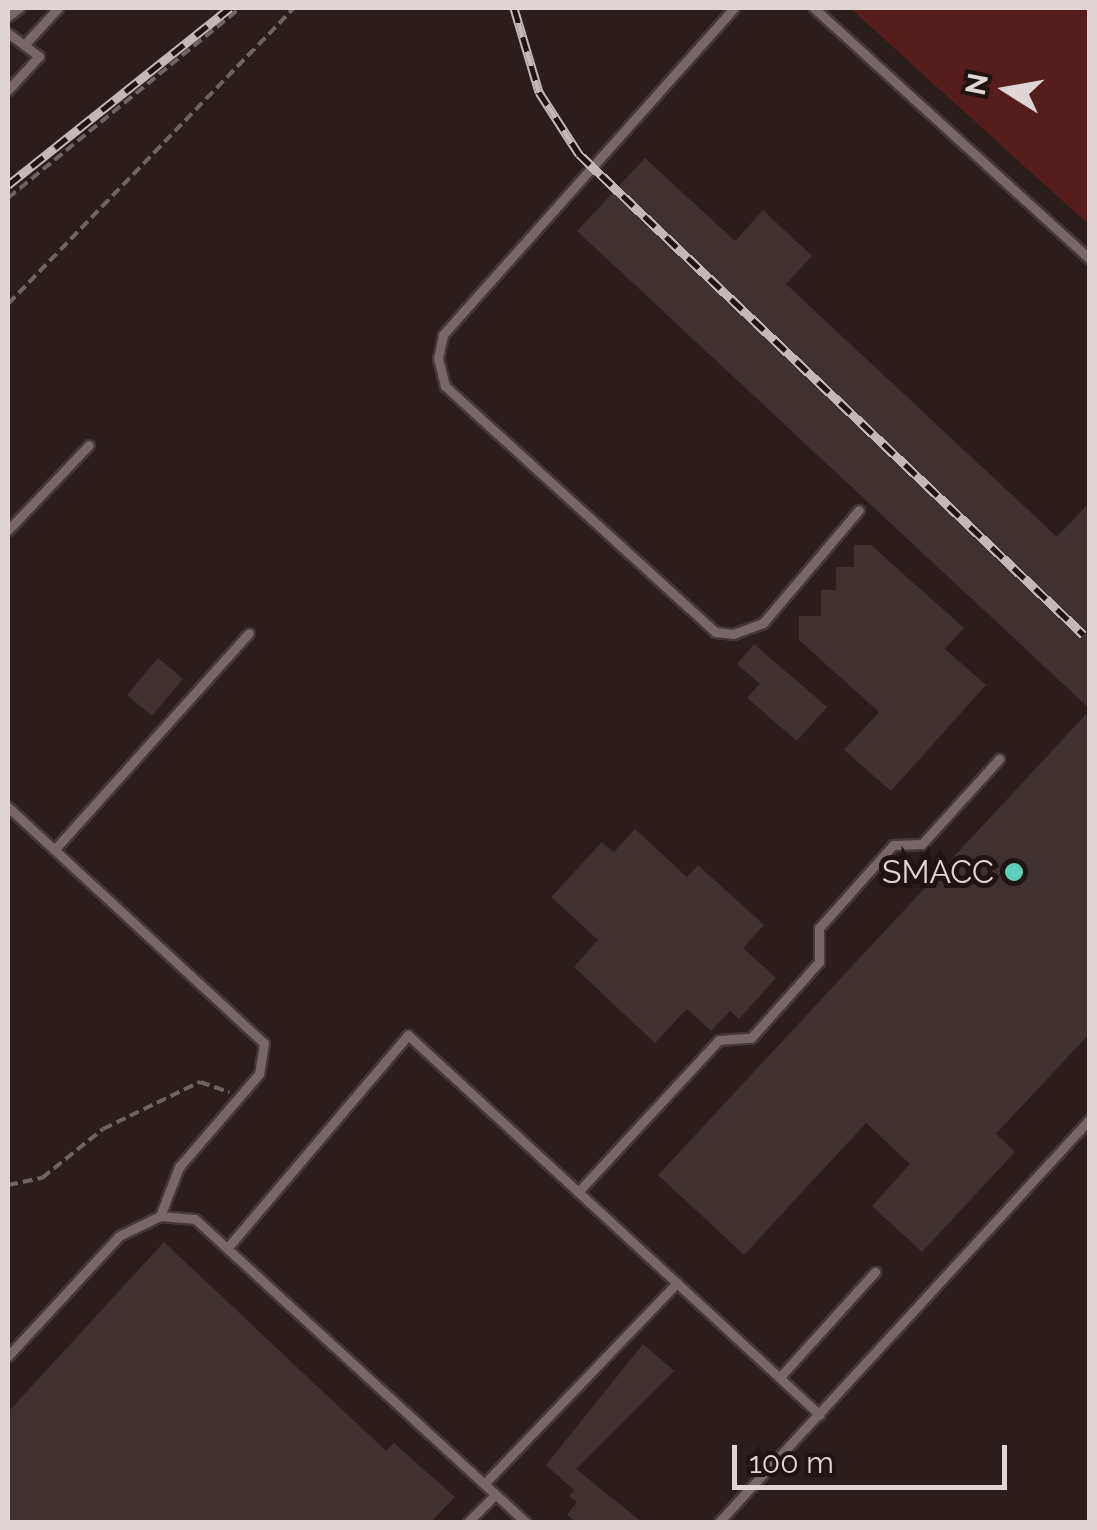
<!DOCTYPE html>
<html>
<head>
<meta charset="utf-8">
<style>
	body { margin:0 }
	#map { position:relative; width:1097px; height:1530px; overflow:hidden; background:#2a1d1c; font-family:Raleway,sans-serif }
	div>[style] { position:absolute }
	.green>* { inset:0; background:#551d1c }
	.building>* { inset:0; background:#3f3130 }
	.path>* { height:4px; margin-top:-2px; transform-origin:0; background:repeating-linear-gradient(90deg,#706463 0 10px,transparent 0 15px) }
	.roads { filter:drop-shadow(2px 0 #433838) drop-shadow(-2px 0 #433838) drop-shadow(0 2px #433838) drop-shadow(0 -2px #433838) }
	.service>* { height:9px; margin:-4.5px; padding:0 4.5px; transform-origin:4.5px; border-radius:4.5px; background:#776766 }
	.rail>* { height:9px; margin-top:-4.5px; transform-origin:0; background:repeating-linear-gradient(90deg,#201413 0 15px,#c2b8b7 0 30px); box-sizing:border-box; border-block:2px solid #c2b8b7 }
	.dots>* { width:28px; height:28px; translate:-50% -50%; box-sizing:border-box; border:5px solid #201413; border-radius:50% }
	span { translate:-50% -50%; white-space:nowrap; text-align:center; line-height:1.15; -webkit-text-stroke:10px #201413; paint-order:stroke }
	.poi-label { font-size:32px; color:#ded5d4 }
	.right { translate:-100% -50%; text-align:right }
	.frame { position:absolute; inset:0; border:10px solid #ded5d4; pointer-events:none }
	.north { position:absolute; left:957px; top:40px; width:100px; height:100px; -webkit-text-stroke:8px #201413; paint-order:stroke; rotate:281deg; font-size:28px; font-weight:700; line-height:40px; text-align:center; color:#ded5d4 }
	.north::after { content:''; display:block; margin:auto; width:35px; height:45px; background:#ded5d4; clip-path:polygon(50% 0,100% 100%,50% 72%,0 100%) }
	.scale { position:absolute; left:732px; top:1445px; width:275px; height:45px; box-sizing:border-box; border:5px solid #ded5d4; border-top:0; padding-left:12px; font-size:30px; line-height:35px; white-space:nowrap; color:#ded5d4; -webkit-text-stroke:8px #201413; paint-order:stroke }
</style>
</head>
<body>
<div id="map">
	<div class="green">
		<div style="clip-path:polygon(850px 8px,1089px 8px,1089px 225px,1088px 224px)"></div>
	</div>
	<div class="building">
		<div style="clip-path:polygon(645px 158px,735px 241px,763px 210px,812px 256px,786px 284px,1057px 537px,1090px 502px,1090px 709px,577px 231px)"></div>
		<div style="clip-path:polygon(854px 545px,871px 545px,964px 628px,945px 649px,986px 685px,891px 791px,844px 750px,879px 712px,799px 640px,799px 616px,821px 616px,821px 590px,836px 590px,836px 567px,854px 567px)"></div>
		<div style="clip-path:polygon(754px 644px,827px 707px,797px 741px,747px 698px,760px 684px,737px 664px)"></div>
		<div style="clip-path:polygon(158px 658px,183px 679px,152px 716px,127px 695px)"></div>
		<div style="clip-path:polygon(1090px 710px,1090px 1033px,996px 1134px,1015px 1152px,922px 1252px,872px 1206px,910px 1164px,866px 1123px,744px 1255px,658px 1175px)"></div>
		<div style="clip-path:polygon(635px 829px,687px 877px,698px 865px,764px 925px,743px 948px,776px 978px,739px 1019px,730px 1011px,711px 1031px,687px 1009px,655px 1043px,574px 967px,598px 940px,551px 897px,602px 842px,614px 852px)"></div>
		<div style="clip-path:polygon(164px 1242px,386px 1451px,394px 1443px,455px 1497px,431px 1522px,8px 1522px,8px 1412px)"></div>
		<div style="clip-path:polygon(643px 1344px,674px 1371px,576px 1469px,642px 1522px,576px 1522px,567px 1515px,577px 1502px,569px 1496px,574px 1490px,546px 1465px)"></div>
	</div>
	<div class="path">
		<div style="left:8px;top:198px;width:300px;rotate:-39.3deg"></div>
		<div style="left:8px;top:304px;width:412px;rotate:-46deg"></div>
		<div style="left:8px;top:1185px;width:35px;rotate:-12deg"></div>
		<div style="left:42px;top:1178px;width:78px;rotate:-38.8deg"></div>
		<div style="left:103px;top:1129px;width:108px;rotate:-25.9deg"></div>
		<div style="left:200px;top:1082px;width:31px;rotate:19deg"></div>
	</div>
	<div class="roads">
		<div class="service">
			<div style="left:734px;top:8px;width:438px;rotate:131.7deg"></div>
			<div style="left:443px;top:335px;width:24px;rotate:102deg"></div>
			<div style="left:438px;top:358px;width:29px;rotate:76deg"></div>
			<div style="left:445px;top:386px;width:365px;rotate:42.3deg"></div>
			<div style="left:715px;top:632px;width:18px;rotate:6deg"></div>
			<div style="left:733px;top:634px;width:32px;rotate:-20deg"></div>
			<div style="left:763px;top:623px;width:148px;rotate:-49.7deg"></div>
			<div style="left:814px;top:8px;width:373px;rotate:42.3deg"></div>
			<div style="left:8px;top:16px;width:14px;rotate:-36deg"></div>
			<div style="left:8px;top:33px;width:39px;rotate:37deg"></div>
			<div style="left:39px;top:56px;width:46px;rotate:132.4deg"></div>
			<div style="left:24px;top:45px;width:50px;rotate:-47.4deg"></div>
			<div style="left:8px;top:530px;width:117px;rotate:-46.4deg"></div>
			<div style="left:8px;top:807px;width:348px;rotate:42.7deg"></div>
			<div style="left:264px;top:1043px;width:31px;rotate:99deg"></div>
			<div style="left:259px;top:1074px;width:123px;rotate:130.7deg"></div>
			<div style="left:179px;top:1167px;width:53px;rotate:111.2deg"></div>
			<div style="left:55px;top:849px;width:290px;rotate:-48.1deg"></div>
			<div style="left:578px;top:1192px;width:207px;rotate:-47.2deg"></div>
			<div style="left:719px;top:1040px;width:32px;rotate:-4deg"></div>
			<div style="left:751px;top:1038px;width:102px;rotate:-48.2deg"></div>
			<div style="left:819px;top:962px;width:34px;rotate:-90deg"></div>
			<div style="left:819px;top:928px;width:111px;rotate:-48.3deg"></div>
			<div style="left:893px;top:845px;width:29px;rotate:-2deg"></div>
			<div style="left:922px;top:844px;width:115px;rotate:-47.8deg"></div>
			<div style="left:229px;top:1246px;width:277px;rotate:-49.7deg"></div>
			<div style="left:408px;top:1035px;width:560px;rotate:42.69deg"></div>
			<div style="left:8px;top:1356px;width:163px;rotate:-47.2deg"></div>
			<div style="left:119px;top:1236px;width:46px;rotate:-26deg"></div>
			<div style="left:160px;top:1216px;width:35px;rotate:5deg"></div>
			<div style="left:195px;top:1219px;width:449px;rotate:42.5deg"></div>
			<div style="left:780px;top:1377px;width:142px;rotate:-47.9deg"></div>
			<div style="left:484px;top:1484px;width:279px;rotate:-46.2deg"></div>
			<div style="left:468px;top:1522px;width:38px;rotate:-45deg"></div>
			<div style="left:719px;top:1522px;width:548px;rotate:-47.37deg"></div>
		</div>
	</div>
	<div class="rail">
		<div style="left:514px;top:8px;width:88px;rotate:73.4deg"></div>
		<div style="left:539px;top:92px;width:74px;rotate:57.2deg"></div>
		<div style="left:579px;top:154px;width:697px;rotate:43.61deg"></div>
		<div style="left:8px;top:185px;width:284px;rotate:-38.6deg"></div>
	</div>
	<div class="dots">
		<div style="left:1014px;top:872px;background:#5eceb8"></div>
	</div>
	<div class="poi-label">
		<span class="right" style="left:994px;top:872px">SMACC</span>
	</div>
	<div class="frame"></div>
	<div class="north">N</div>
	<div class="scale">100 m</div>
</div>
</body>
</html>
